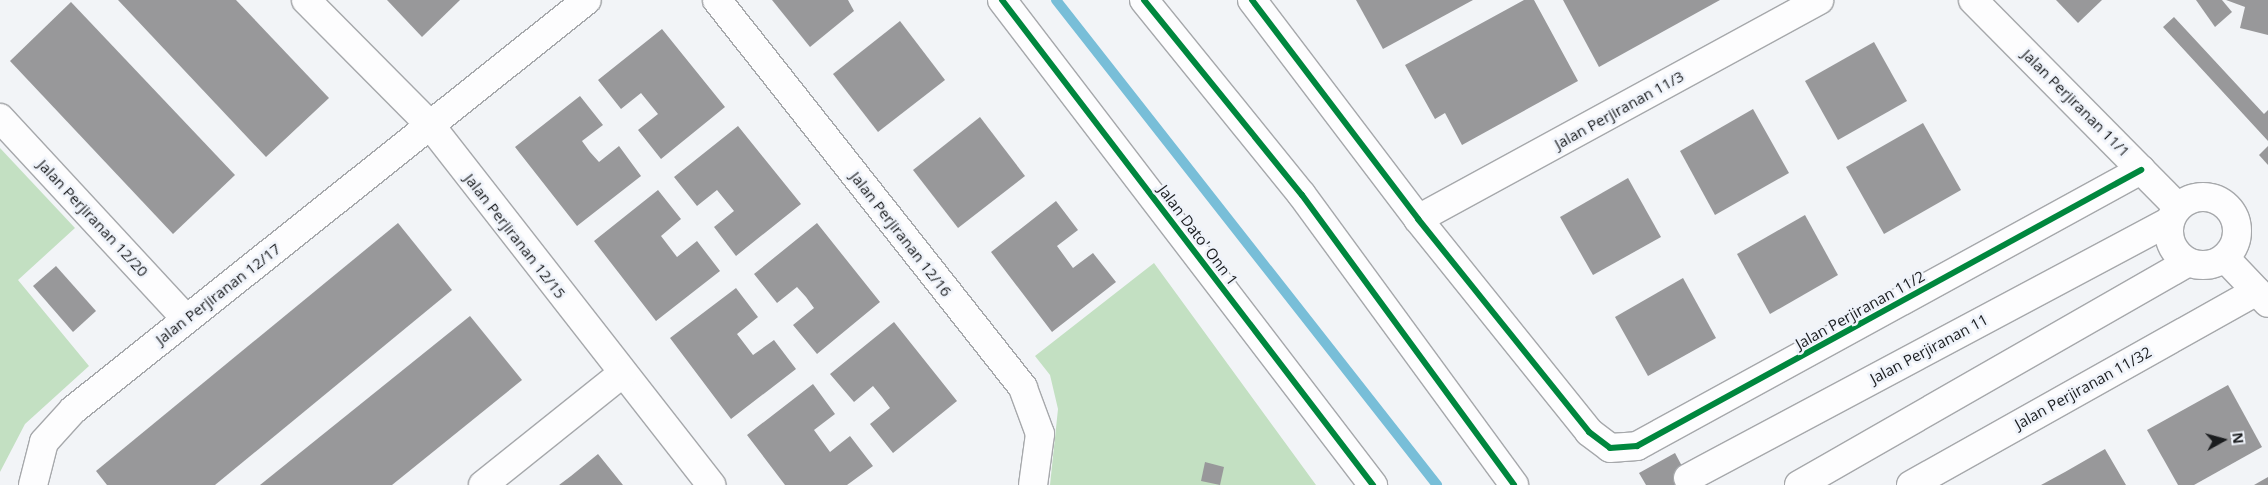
<!DOCTYPE html>
<html>
<head>
<meta charset="utf-8">
<style>
	body { margin:0 }
	#map { position:relative; width:2268px; height:485px; overflow:hidden; background:#f2f4f7; font-family:"Open Sans",sans-serif }
	div>[style] { position:absolute }
	.green>* { inset:0; background:#c3e0c2 }
	.stream>* { height:10px; margin:-5px; padding:0 5px; transform-origin:5px; border-radius:5px; background:#78bed8 }
	.building>* { inset:0; background:#98989a }
	.roads { filter:drop-shadow(1px 0 #a6a8ab) drop-shadow(-1px 0 #a6a8ab) drop-shadow(0 1px #a6a8ab) drop-shadow(0 -1px #a6a8ab) }
	.minor>* { height:28px; margin:-14px; padding:0 14px; transform-origin:14px; border-radius:14px; background:#fdfdfe }
	.minor>.ring { margin:-14px; padding:0; box-sizing:content-box; background:none; border:28px solid #fdfdfe; border-radius:50% }
	.primary>* { height:28px; margin:-14px; padding:0 14px; transform-origin:14px; border-radius:14px; background:#fdfdfe }
	.cycleway>* { height:6px; margin:-3px; padding:0 3px; transform-origin:3px; border-radius:3px; background:#00873e }
	span { translate:-50% -50%; white-space:nowrap; text-align:center; line-height:1.15; -webkit-text-stroke:5px #eff3fa; paint-order:stroke }
	.street-label { font-size:15px; color:#1a1c1e }
	.north { position:absolute; left:2198px; top:415px; width:50px; height:50px; -webkit-text-stroke:4px #eff3fa; paint-order:stroke; rotate:83deg; font-size:14px; font-weight:700; line-height:20px; text-align:center; color:#1a1c1e }
	.north::after { content:''; display:block; margin:auto; width:18px; height:22px; background:#1a1c1e; clip-path:polygon(50% 0,100% 100%,50% 72%,0 100%) }
</style>
</head>
<body>
<div id="map">
	<div class="green">
		<div style="clip-path:polygon(0 148px,75px 228px,18px 280px,89px 366px,25px 424px,0 472px)"></div>
		<div style="clip-path:polygon(1154px 263px,1316px 485px,1050px 485px,1058px 409px,1050px 375px,1035px 356px)"></div>
	</div>
	<div class="stream">
		<div style="left:1056px;top:0;width:617px;rotate:51.85deg"></div>
	</div>
	<div class="building">
		<div style="clip-path:polygon(118px 0,236px 0,329px 98px,266px 157px)"></div>
		<div style="clip-path:polygon(387px 0,460px 0,422px 37px)"></div>
		<div style="clip-path:polygon(772px 0,848px 0,854px 11px,810px 47px)"></div>
		<div style="clip-path:polygon(1356px 0,1473px 0,1383px 49px)"></div>
		<div style="clip-path:polygon(1524px 0,1534px 0,1578px 81px,1462px 145px,1445px 113px,1435px 119px,1405px 65px)"></div>
		<div style="clip-path:polygon(1563px 0,1720px 0,1599px 67px)"></div>
		<div style="clip-path:polygon(2056px 0,2102px 0,2078px 23px)"></div>
		<div style="clip-path:polygon(2196px 0,2222px 0,2232px 12px,2215px 27px)"></div>
		<div style="clip-path:polygon(2226px 0,2268px 0,2268px 35px,2240px 28px,2245px 7px)"></div>
		<div style="clip-path:polygon(71px 2px,235px 175px,173px 234px,10px 61px)"></div>
		<div style="clip-path:polygon(2174px 17px,2264px 114px,2268px 110px,2268px 141px,2163px 27px)"></div>
		<div style="clip-path:polygon(900px 21px,945px 80px,878px 132px,833px 74px)"></div>
		<div style="clip-path:polygon(662px 29px,725px 107px,661px 159px,638px 130px,658px 114px,641px 93px,621px 109px,598px 80px)"></div>
		<div style="clip-path:polygon(1874px 42px,1907px 101px,1838px 140px,1805px 81px)"></div>
		<div style="clip-path:polygon(580px 96px,603px 125px,582px 141px,590px 152px,599px 162px,619px 146px,641px 176px,577px 226px,515px 147px)"></div>
		<div style="clip-path:polygon(1753px 109px,1789px 173px,1715px 215px,1680px 151px)"></div>
		<div style="clip-path:polygon(980px 117px,1025px 176px,958px 228px,913px 170px)"></div>
		<div style="clip-path:polygon(1923px 123px,1961px 190px,1884px 234px,1846px 167px)"></div>
		<div style="clip-path:polygon(738px 126px,801px 204px,736px 256px,714px 227px,734px 211px,717px 190px,697px 206px,674px 177px)"></div>
		<div style="clip-path:polygon(2268px 146px,2268px 165px,2259px 155px)"></div>
		<div style="clip-path:polygon(1628px 178px,1661px 237px,1593px 275px,1560px 217px)"></div>
		<div style="clip-path:polygon(658px 190px,681px 219px,661px 236px,677px 257px,697px 241px,720px 271px,656px 321px,594px 241px)"></div>
		<div style="clip-path:polygon(1056px 201px,1078px 230px,1057px 246px,1073px 268px,1093px 253px,1116px 282px,1052px 332px,991px 252px)"></div>
		<div style="clip-path:polygon(1805px 215px,1838px 275px,1770px 314px,1737px 254px)"></div>
		<div style="clip-path:polygon(398px 223px,452px 290px,215px 485px,107px 485px,96px 471px)"></div>
		<div style="clip-path:polygon(817px 223px,880px 302px,817px 354px,793px 325px,814px 308px,806px 297px,797px 287px,777px 303px,754px 274px)"></div>
		<div style="clip-path:polygon(56px 266px,96px 311px,73px 332px,33px 286px)"></div>
		<div style="clip-path:polygon(1683px 278px,1716px 338px,1648px 376px,1615px 317px)"></div>
		<div style="clip-path:polygon(736px 288px,758px 317px,737px 334px,753px 355px,774px 340px,796px 369px,731px 419px,670px 338px)"></div>
		<div style="clip-path:polygon(470px 316px,522px 380px,392px 485px,260px 485px)"></div>
		<div style="clip-path:polygon(894px 322px,957px 401px,893px 453px,870px 424px,890px 408px,882px 397px,873px 386px,854px 402px,830px 374px)"></div>
		<div style="clip-path:polygon(813px 384px,835px 414px,814px 430px,830px 452px,850px 436px,873px 466px,847px 485px,785px 485px,747px 435px)"></div>
		<div style="clip-path:polygon(2228px 385px,2262px 447px,2194px 485px,2178px 485px,2147px 430px)"></div>
		<div style="clip-path:polygon(2105px 449px,2126px 485px,2041px 485px,2065px 472px)"></div>
		<div style="clip-path:polygon(1675px 453px,1692px 485px,1646px 485px,1639px 473px)"></div>
		<div style="clip-path:polygon(598px 454px,623px 485px,559px 485px,571px 476px)"></div>
		<div style="clip-path:polygon(1205px 462px,1224px 467px,1220px 485px,1201px 481px)"></div>
		<div style="clip-path:polygon(2268px 477px,2268px 485px,2254px 485px)"></div>
	</div>
	<div class="roads">
		<div class="minor">
			<div style="left:306px;top:0;width:176px;rotate:45.2deg"></div>
			<div style="left:430px;top:125px;width:457px;rotate:52deg"></div>
			<div style="left:717px;top:0;width:494px;rotate:51.7deg"></div>
			<div style="left:1023px;top:388px;width:49px;rotate:69.7deg"></div>
			<div style="left:1040px;top:434px;width:51px;rotate:97.8deg"></div>
			<div style="left:1252px;top:0;width:275px;rotate:52.8deg"></div>
			<div style="left:1418px;top:219px;width:273px;rotate:51.2deg"></div>
			<div style="left:1589px;top:432px;width:26px;rotate:37deg"></div>
			<div style="left:1610px;top:448px;width:27px;rotate:-4deg"></div>
			<div style="left:1637px;top:446px;width:575px;rotate:-28.71deg"></div>
			<div style="left:1973px;top:0;width:291px;rotate:45.3deg"></div>
			<div style="left:0;top:118px;width:274px;rotate:47.2deg"></div>
			<div class="ring" style="left:2169px;top:197px;width:40px;height:40px"></div>
			<div style="left:1418px;top:219px;width:457px;rotate:-28.6deg"></div>
			<div style="left:2225px;top:258px;width:62px;rotate:46.3deg"></div>
			<div style="left:1688px;top:478px;width:546px;rotate:-28.07deg"></div>
			<div style="left:33px;top:485px;width:44px;rotate:-75.7deg"></div>
			<div style="left:44px;top:442px;width:43px;rotate:-47.8deg"></div>
			<div style="left:73px;top:410px;width:657px;rotate:-38.58deg"></div>
			<div style="left:483px;top:485px;width:179px;rotate:-38.7deg"></div>
			<div style="left:1799px;top:485px;width:448px;rotate:-29.8deg"></div>
			<div style="left:1911px;top:485px;width:396px;rotate:-29.3deg"></div>
		</div>
		<div class="primary">
			<div style="left:1002px;top:0;width:611px;rotate:52.59deg"></div>
			<div style="left:1144px;top:0;width:251px;rotate:51deg"></div>
			<div style="left:1302px;top:195px;width:359px;rotate:53.8deg"></div>
		</div>
	</div>
	<div class="cycleway">
		<div style="left:1002px;top:0;width:611px;rotate:52.59deg"></div>
		<div style="left:1144px;top:0;width:251px;rotate:51deg"></div>
		<div style="left:1302px;top:195px;width:359px;rotate:53.8deg"></div>
		<div style="left:1252px;top:0;width:275px;rotate:52.8deg"></div>
		<div style="left:1418px;top:219px;width:273px;rotate:51.2deg"></div>
		<div style="left:1589px;top:432px;width:26px;rotate:37deg"></div>
		<div style="left:1610px;top:448px;width:27px;rotate:-4deg"></div>
		<div style="left:1637px;top:446px;width:575px;rotate:-28.71deg"></div>
	</div>
	<div class="street-label">
		<span style="left:2076px;top:103px;rotate:45deg">Jalan Perjiranan 11/1</span>
		<span style="left:1619px;top:110px;rotate:-29deg">Jalan Perjiranan 11/3</span>
		<span style="left:93px;top:218px;rotate:47deg">Jalan Perjiranan 12/20</span>
		<span style="left:901px;top:234px;rotate:52deg">Jalan Perjiranan 12/16</span>
		<span style="left:1198px;top:235px;rotate:53deg">Jalan Dato' Onn 1</span>
		<span style="left:515px;top:236px;rotate:52deg">Jalan Perjiranan 12/15</span>
		<span style="left:218px;top:294px;rotate:-38deg">Jalan Perjiranan 12/17</span>
		<span style="left:1860px;top:310px;rotate:-29deg">Jalan Perjiranan 11/2</span>
		<span style="left:1929px;top:349px;rotate:-28deg">Jalan Perjiranan 11</span>
		<span style="left:2083px;top:388px;rotate:-29deg">Jalan Perjiranan 11/32</span>
	</div>
	<div class="north">N</div>
</div>
</body>
</html>
